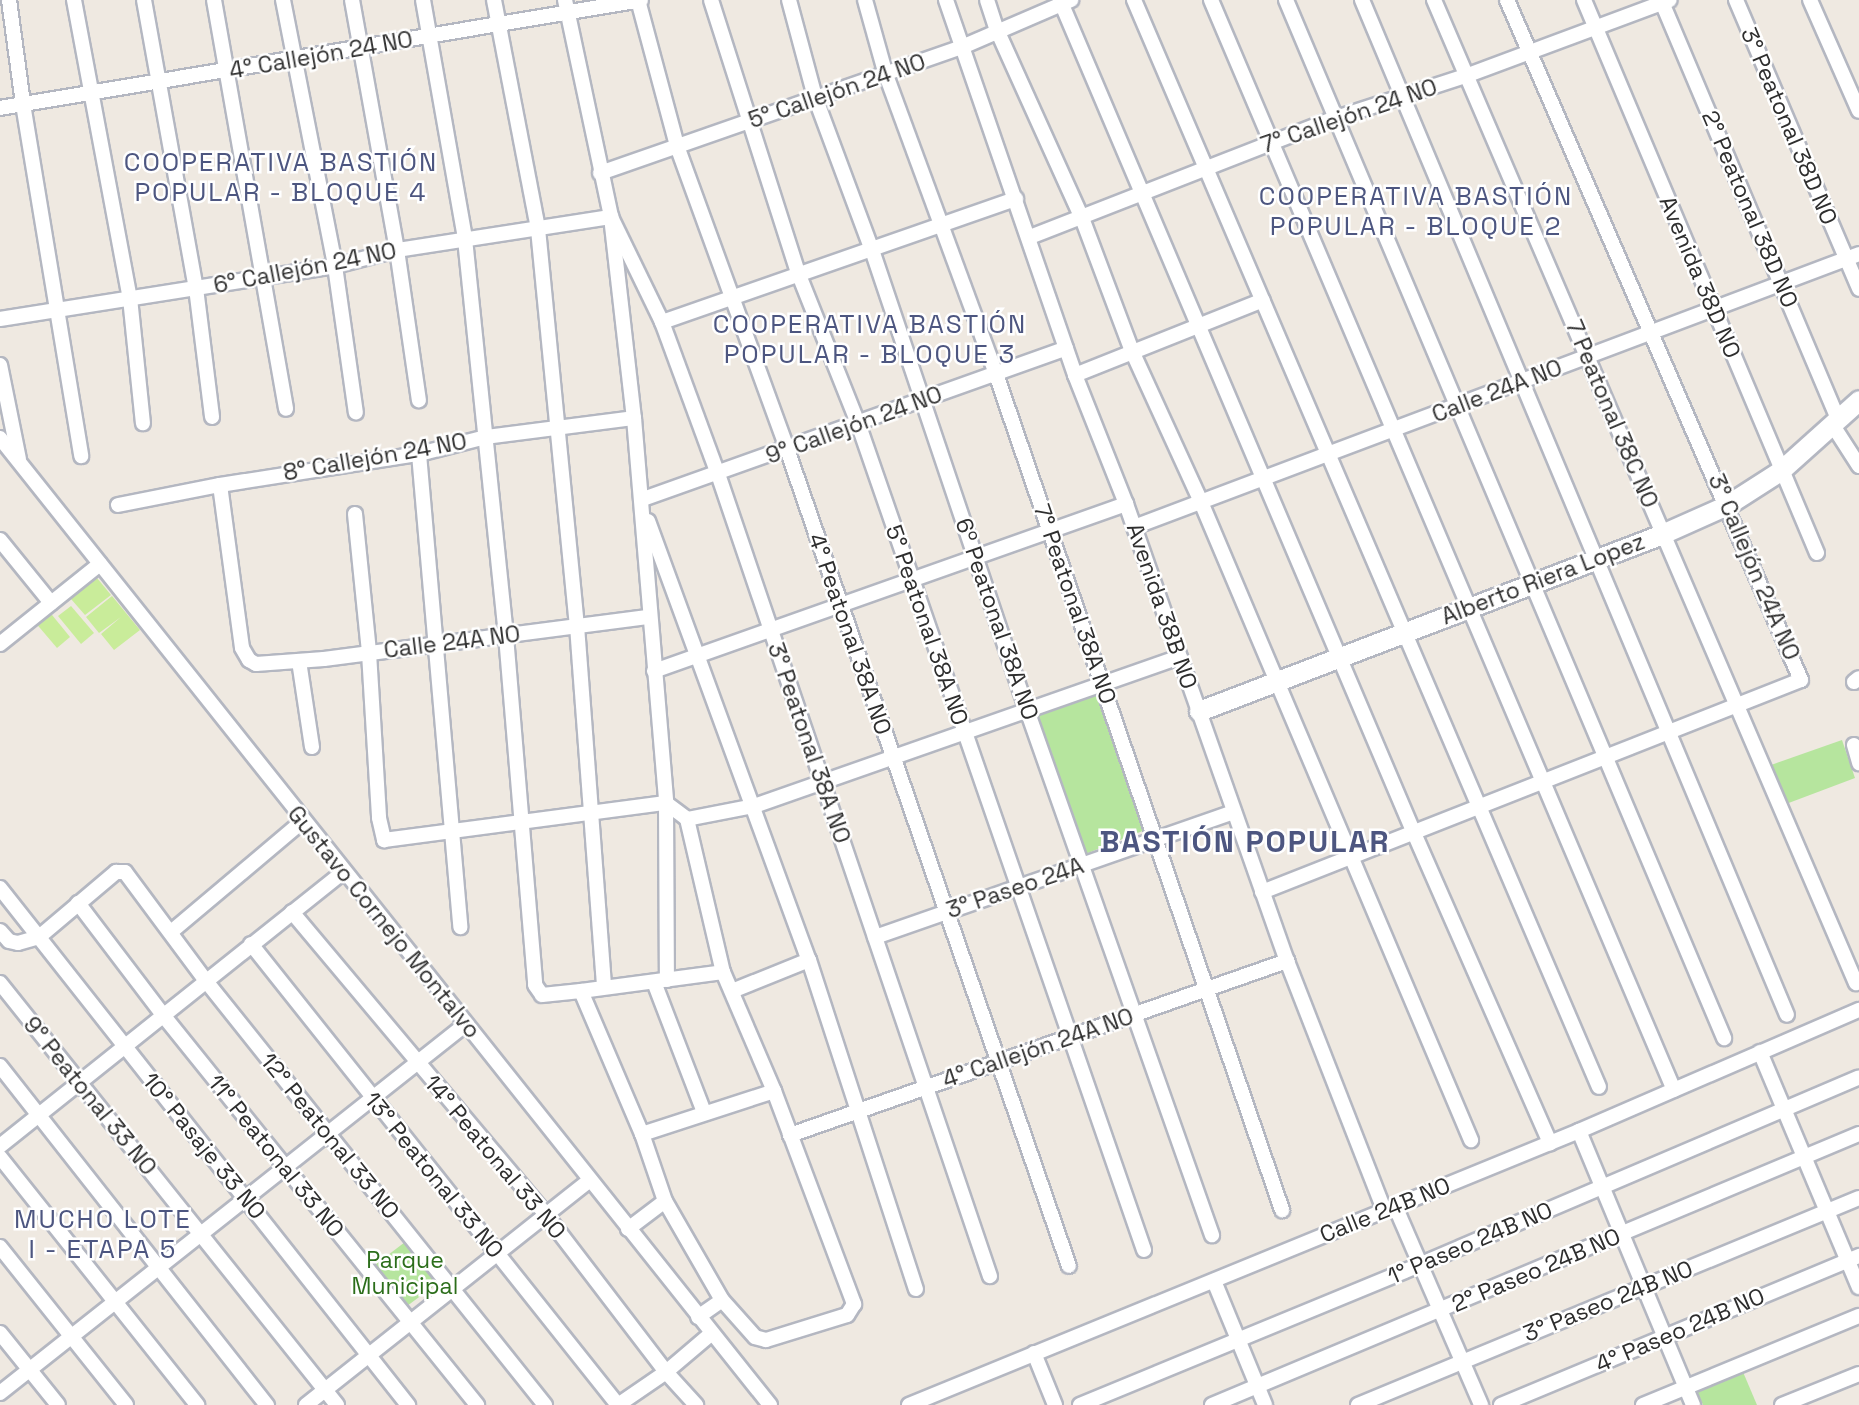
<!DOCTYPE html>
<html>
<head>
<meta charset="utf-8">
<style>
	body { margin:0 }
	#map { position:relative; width:1859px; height:1405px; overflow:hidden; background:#efe9e1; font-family:"Space Grotesk",sans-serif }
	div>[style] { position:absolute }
	.green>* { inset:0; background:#b6e59e }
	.pitch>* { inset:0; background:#c9ec9a }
	.roads { filter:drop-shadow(2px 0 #b4b7c1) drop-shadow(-2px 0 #b4b7c1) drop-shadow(0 2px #b4b7c1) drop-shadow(0 -2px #b4b7c1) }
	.street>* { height:14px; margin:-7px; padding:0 7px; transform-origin:7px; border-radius:7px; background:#fff }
	.secondary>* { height:19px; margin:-9.5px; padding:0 9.5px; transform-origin:9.5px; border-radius:9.5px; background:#fff }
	span { translate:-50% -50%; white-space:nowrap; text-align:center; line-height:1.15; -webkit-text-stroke:5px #fff; paint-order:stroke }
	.street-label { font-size:23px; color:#2e2e2e }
	.park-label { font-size:23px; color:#2c6e1b }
	.quarter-label { font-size:26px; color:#4d5680; letter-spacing:2px }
	.district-label { font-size:30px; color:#4d5680; font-weight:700; letter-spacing:2px }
</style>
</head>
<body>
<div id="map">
	<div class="green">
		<div style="clip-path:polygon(1099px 691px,1145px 830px,1083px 855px,1034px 714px)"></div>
		<div style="clip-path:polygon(1842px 740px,1855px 778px,1786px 804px,1771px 765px)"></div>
		<div style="clip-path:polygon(409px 1239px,442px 1280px,403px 1309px,371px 1268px)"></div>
		<div style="clip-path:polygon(1743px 1372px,1757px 1405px,1703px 1405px,1697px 1391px)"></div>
	</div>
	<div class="pitch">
		<div style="clip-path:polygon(97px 578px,111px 595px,85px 615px,71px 599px)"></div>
		<div style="clip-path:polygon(112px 596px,140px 630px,114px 650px,101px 634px,121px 617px,99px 633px,86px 617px)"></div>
		<div style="clip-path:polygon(71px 606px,94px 633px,81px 644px,58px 616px)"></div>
		<div style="clip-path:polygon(48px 610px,70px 637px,57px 648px,34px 621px)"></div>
	</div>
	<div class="roads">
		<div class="street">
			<div style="left:9px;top:0;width:105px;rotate:82.3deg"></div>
			<div style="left:23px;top:104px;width:357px;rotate:80.6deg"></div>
			<div style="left:74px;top:0;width:303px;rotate:79.4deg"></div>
			<div style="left:130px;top:298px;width:126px;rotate:84.1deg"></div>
			<div style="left:144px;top:0;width:293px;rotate:79.8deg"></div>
			<div style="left:196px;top:288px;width:130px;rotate:82.9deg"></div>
			<div style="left:214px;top:0;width:415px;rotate:80deg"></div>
			<div style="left:283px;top:0;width:271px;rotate:78.9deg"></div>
			<div style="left:335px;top:266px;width:148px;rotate:81.9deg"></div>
			<div style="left:352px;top:0;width:254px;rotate:79.8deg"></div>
			<div style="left:397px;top:250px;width:152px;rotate:81.7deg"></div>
			<div style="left:423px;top:0;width:243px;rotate:80deg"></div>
			<div style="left:465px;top:239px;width:399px;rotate:84.1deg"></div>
			<div style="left:506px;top:636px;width:350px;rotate:85.2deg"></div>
			<div style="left:535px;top:985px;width:12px;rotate:55deg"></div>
			<div style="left:542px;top:995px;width:39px;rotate:-6deg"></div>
			<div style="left:494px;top:0;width:233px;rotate:79.1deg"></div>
			<div style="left:538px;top:229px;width:399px;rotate:84.4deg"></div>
			<div style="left:577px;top:626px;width:362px;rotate:85.7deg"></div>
			<div style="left:565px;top:0;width:222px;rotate:78deg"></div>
			<div style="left:611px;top:217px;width:202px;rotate:83.5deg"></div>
			<div style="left:634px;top:418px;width:386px;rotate:85.2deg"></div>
			<div style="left:666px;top:803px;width:177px;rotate:89.7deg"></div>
			<div style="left:638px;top:0;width:151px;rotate:75deg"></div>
			<div style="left:677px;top:146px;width:322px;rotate:70deg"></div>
			<div style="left:787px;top:449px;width:864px;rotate:70.96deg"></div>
			<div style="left:711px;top:0;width:289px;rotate:72.3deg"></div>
			<div style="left:799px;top:275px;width:159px;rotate:68.3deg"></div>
			<div style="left:858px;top:423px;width:875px;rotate:70.92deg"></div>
			<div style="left:789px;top:0;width:100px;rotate:75deg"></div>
			<div style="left:815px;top:97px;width:163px;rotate:69.6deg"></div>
			<div style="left:872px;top:250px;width:485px;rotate:71.4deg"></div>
			<div style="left:1027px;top:710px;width:557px;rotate:70.59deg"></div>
			<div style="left:865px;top:0;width:78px;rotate:74.4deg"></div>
			<div style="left:886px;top:75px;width:319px;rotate:69.8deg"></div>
			<div style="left:996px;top:374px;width:884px;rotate:71.11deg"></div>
			<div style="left:946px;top:0;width:397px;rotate:71deg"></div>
			<div style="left:1075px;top:375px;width:139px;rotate:68.4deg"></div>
			<div style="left:1126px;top:504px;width:485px;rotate:70.6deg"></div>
			<div style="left:1287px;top:961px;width:267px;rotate:68.7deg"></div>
			<div style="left:987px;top:0;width:32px;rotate:72deg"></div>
			<div style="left:997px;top:30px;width:206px;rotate:65.7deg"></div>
			<div style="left:1082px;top:218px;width:142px;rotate:69.4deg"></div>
			<div style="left:1132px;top:351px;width:166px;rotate:65.4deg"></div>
			<div style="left:1201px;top:502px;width:693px;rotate:67.06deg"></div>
			<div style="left:1060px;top:0;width:905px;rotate:66.98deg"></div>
			<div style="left:1414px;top:833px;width:339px;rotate:66.3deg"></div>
			<div style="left:1134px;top:0;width:1182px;rotate:66.84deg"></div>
			<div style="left:1211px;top:0;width:1184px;rotate:66.99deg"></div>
			<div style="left:1286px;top:0;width:1127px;rotate:67.12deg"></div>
			<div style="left:1362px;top:0;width:1100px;rotate:67.28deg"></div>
			<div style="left:1434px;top:0;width:1070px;rotate:66.77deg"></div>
			<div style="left:1584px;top:0;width:600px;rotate:67.15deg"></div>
			<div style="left:1661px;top:0;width:455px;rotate:67.1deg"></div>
			<div style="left:1736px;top:0;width:314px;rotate:66.9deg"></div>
			<div style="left:1810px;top:0;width:121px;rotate:66.2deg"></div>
			<div style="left:0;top:108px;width:650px;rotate:-9.56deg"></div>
			<div style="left:600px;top:173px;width:383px;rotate:-19.2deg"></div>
			<div style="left:962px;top:47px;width:119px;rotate:-23.3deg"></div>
			<div style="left:611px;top:217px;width:117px;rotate:64.1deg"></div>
			<div style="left:662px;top:322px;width:162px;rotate:69.8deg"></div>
			<div style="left:718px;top:474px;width:847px;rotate:71.27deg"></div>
			<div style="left:1030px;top:237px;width:328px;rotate:-21.3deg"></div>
			<div style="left:1336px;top:118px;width:139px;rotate:-18deg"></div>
			<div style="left:1468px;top:75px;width:215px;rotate:-20.4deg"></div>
			<div style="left:0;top:319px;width:339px;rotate:-9deg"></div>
			<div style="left:335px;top:266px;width:64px;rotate:-14.5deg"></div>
			<div style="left:397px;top:250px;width:217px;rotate:-8.8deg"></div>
			<div style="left:662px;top:322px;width:375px;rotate:-19.2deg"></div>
			<div style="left:0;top:365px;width:96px;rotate:78.6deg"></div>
			<div style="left:1075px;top:375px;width:202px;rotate:-21.7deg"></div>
			<div style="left:1832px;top:424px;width:50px;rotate:57.3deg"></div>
			<div style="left:0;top:438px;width:1236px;rotate:51.47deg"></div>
			<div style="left:419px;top:454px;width:475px;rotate:85deg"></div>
			<div style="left:220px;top:485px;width:164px;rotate:82.3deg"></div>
			<div style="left:242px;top:648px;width:14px;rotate:60deg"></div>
			<div style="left:249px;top:660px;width:8px;rotate:30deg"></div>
			<div style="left:256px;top:664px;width:68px;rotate:-4.2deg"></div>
			<div style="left:324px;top:659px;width:328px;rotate:-7.4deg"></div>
			<div style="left:643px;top:499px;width:449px;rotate:-19.6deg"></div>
			<div style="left:118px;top:505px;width:104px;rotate:-11.1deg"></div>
			<div style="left:220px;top:485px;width:201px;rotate:-8.9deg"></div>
			<div style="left:419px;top:454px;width:69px;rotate:-14.2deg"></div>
			<div style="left:486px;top:437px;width:149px;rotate:-7.3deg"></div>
			<div style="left:355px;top:514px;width:140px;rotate:84.2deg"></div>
			<div style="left:369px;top:653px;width:165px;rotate:86.5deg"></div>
			<div style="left:379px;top:818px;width:23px;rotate:77deg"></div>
			<div style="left:384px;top:840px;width:284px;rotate:-7.5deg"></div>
			<div style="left:648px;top:521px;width:468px;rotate:69.9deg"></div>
			<div style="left:809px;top:960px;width:346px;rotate:72deg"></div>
			<div style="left:1134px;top:527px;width:775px;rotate:-20.63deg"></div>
			<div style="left:0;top:540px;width:81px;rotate:51deg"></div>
			<div style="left:0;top:644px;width:128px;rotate:-38.7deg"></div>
			<div style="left:299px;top:661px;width:87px;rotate:81.4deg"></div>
			<div style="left:654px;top:671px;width:501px;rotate:-19.48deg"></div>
			<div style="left:1854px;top:682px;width:6px;rotate:-39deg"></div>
			<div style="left:1854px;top:745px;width:19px;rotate:74deg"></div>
			<div style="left:666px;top:803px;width:26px;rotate:37deg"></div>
			<div style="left:687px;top:819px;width:157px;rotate:76.8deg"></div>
			<div style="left:723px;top:972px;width:129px;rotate:66.8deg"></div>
			<div style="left:774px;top:1091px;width:228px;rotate:69.4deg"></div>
			<div style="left:854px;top:1304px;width:13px;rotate:122deg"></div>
			<div style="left:847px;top:1315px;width:85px;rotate:162.8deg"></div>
			<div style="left:766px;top:1340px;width:11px;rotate:-165deg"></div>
			<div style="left:755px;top:1337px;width:50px;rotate:-131.7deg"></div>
			<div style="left:722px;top:1300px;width:114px;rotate:-119.9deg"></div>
			<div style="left:665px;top:1201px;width:71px;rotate:-108.9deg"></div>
			<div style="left:642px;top:1134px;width:155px;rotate:-113.1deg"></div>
			<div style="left:581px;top:991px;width:143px;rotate:-7.6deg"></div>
			<div style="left:687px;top:819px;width:68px;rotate:-11deg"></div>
			<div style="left:754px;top:806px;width:451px;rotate:-19.3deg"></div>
			<div style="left:0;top:888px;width:659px;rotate:51.72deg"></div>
			<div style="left:1262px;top:892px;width:579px;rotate:-21.47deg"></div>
			<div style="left:1801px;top:680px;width:741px;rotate:-113.38deg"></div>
			<div style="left:78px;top:903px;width:141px;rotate:52.8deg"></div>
			<div style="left:163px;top:1015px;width:501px;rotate:51.16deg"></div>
			<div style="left:292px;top:912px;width:395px;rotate:50deg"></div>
			<div style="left:546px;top:1215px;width:198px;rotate:52.6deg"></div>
			<div style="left:666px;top:1372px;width:45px;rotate:47.7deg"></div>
			<div style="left:0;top:931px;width:13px;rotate:48deg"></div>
			<div style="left:9px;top:941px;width:9px;rotate:13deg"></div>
			<div style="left:18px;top:943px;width:22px;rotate:-16deg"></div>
			<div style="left:39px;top:937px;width:101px;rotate:-40.2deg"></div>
			<div style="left:116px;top:872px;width:9px"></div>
			<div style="left:125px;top:872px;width:136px;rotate:53.4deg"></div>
			<div style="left:206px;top:981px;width:543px;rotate:51.36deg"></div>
			<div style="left:171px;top:932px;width:172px;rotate:-40.1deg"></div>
			<div style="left:875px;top:937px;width:380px;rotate:-19.2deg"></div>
			<div style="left:251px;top:944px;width:589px;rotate:51.48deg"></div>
			<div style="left:654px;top:982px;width:139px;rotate:69deg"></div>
			<div style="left:0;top:983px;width:540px;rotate:51.39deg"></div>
			<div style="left:732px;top:991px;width:83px;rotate:-21.9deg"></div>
			<div style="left:1760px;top:1052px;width:255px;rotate:67.2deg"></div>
			<div style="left:0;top:1066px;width:432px;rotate:51.8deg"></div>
			<div style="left:1579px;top:1131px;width:297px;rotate:67.4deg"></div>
			<div style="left:642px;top:1134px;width:139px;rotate:-18deg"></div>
			<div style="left:790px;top:1135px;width:527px;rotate:-19.3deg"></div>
			<div style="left:0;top:1146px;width:439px;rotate:-38.6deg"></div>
			<div style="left:0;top:1157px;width:317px;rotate:51.5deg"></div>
			<div style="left:1395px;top:1206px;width:217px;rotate:66.6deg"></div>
			<div style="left:628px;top:1229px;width:46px;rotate:-37.1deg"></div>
			<div style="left:0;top:1247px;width:202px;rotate:51.4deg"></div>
			<div style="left:1214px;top:1281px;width:134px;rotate:67.6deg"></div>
			<div style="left:698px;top:1317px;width:29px;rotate:-35deg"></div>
			<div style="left:0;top:1333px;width:92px;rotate:51.1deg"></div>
			<div style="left:1034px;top:1353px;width:56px;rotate:68deg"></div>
			<div style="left:0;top:1393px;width:594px;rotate:-38.37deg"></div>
			<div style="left:306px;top:1405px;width:362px;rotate:-38.4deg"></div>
			<div style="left:618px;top:1405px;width:58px;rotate:-34.5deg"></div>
			<div style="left:666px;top:1372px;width:60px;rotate:-40.3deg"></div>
			<div style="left:909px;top:1405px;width:724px;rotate:-22.24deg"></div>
			<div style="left:1579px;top:1131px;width:305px;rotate:-23.4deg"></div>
			<div style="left:1080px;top:1405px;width:367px;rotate:-22.4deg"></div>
			<div style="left:1419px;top:1265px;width:478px;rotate:-23.1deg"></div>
			<div style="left:1212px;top:1405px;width:701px;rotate:-22.73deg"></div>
			<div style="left:1358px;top:1405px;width:542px;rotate:-22.45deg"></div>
			<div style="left:1501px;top:1405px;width:388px;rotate:-22.6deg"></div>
			<div style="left:1643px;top:1405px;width:234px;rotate:-22.4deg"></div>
			<div style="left:1782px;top:1405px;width:83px;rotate:-21.9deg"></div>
		</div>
		<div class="secondary">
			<div style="left:1199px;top:711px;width:496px;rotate:-20.9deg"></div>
			<div style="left:1662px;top:534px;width:71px;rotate:-24deg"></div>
			<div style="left:1727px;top:505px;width:63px;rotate:-32.7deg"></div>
			<div style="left:1780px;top:471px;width:106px;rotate:-41.9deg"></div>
		</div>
	</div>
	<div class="street-label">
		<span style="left:321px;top:55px;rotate:-10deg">4° Callejón 24 NO</span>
		<span style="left:837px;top:91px;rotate:-19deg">5° Callejón 24 NO</span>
		<span style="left:1349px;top:116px;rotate:-19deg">7° Callejón 24 NO</span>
		<span style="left:1789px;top:126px;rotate:67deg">3° Peatonal 38D NO</span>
		<span style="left:1750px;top:209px;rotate:67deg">2° Peatonal 38D NO</span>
		<span style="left:305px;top:268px;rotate:-11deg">6° Callejón 24 NO</span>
		<span style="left:1700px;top:277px;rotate:67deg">Avenida 38D NO</span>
		<span style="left:1497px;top:391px;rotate:-21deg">Calle 24A NO</span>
		<span style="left:1612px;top:414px;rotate:67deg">7 Peatonal 38C NO</span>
		<span style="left:854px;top:425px;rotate:-20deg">9° Callejón 24 NO</span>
		<span style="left:375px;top:457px;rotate:-10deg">8° Callejón 24 NO</span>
		<span style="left:1754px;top:567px;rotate:67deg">3° Callejón 24A NO</span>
		<span style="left:1543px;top:579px;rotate:-21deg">Alberto Riera Lopez</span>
		<span style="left:1075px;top:604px;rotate:71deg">7° Peatonal 38A NO</span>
		<span style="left:1162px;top:606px;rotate:71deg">Avenida 38B NO</span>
		<span style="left:997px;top:619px;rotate:71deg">6º Peatonal 38A NO</span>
		<span style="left:927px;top:625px;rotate:71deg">5° Peatonal 38A NO</span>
		<span style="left:850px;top:634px;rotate:71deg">4° Peatonal 38A NO</span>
		<span style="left:452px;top:642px;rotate:-7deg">Calle 24A NO</span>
		<span style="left:809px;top:743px;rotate:71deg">3° Peatonal 38A NO</span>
		<span style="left:1015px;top:888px;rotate:-19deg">3° Paseo 24A</span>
		<span style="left:384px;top:922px;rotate:51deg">Gustavo Cornejo Montalvo</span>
		<span style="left:1038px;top:1048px;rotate:-19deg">4° Callejón 24A NO</span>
		<span style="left:90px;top:1096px;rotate:51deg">9° Peatonal 33 NO</span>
		<span style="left:330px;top:1136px;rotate:51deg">12° Peatonal 33 NO</span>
		<span style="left:204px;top:1146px;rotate:51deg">10° Pasaje 33 NO</span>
		<span style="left:276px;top:1156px;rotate:51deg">11° Peatonal 33 NO</span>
		<span style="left:495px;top:1157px;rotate:50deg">14° Peatonal 33 NO</span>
		<span style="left:434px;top:1175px;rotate:51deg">13° Peatonal 33 NO</span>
		<span style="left:1385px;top:1210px;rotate:-22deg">Calle 24B NO</span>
		<span style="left:1470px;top:1243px;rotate:-23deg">1° Paseo 24B NO</span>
		<span style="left:1536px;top:1270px;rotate:-23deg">2° Paseo 24B NO</span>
		<span style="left:1608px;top:1301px;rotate:-22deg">3° Paseo 24B NO</span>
		<span style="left:1680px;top:1330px;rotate:-23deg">4° Paseo 24B NO</span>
	</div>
	<div class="park-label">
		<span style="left:405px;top:1273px">Parque<br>Municipal</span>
	</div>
	<div class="quarter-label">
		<span style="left:281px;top:178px">COOPERATIVA BASTIÓN<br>POPULAR - BLOQUE 4</span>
		<span style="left:1416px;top:212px">COOPERATIVA BASTIÓN<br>POPULAR - BLOQUE 2</span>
		<span style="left:870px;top:340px">COOPERATIVA BASTIÓN<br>POPULAR - BLOQUE 3</span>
		<span style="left:103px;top:1235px">MUCHO LOTE<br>I - ETAPA 5</span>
	</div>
	<div class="district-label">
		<span style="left:1245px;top:842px">BASTIÓN POPULAR</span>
	</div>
</div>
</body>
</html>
